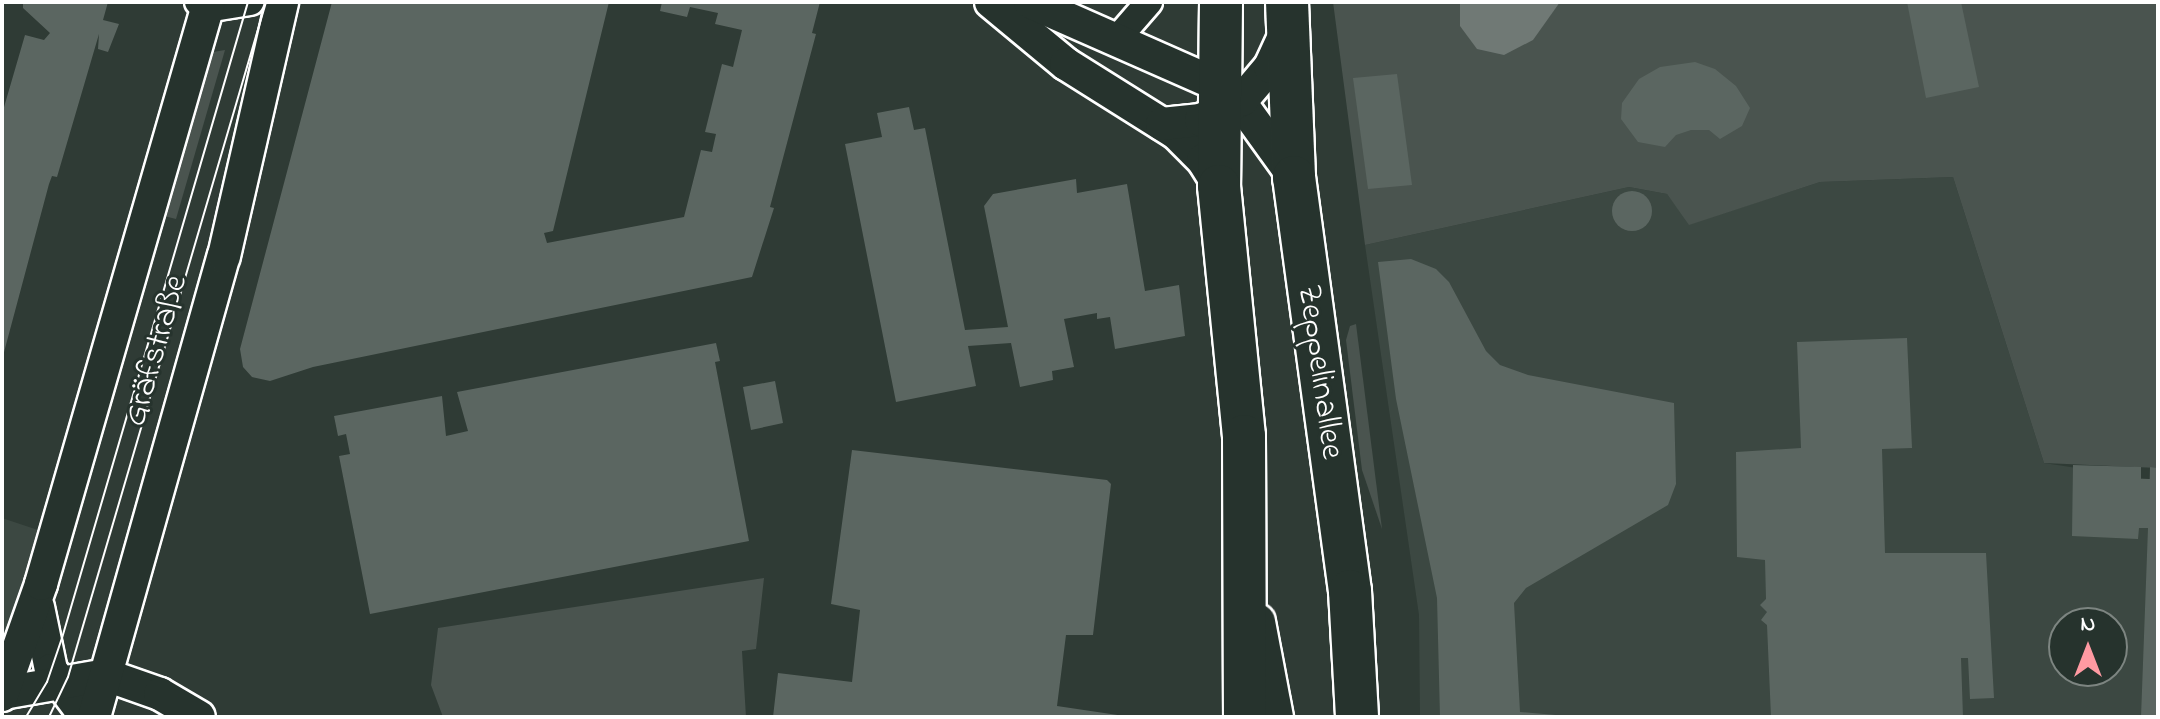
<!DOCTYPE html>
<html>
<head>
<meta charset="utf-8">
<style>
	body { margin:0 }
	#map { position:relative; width:2160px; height:719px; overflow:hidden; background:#2f3b35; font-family:"Indie Flower",sans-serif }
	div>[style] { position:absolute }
	.built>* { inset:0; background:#3c4842 }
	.green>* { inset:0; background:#4a544f }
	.water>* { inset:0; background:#707975 }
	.building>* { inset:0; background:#5b6661 }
	.round { border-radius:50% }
	.roads { filter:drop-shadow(2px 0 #fff) drop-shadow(-2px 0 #fff) drop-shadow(0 2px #fff) drop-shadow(0 -2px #fff) }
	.minor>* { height:26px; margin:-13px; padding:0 13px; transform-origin:13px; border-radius:13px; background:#26332d }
	.tertiary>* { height:32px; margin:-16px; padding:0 16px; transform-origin:16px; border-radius:16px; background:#26332d }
	.secondary>* { height:36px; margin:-18px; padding:0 18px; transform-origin:18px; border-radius:18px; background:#26332d }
	.primary>* { height:42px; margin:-21px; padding:0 21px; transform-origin:21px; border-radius:21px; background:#26332d }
	.tram>* { height:2px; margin:-1px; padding:0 1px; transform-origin:1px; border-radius:1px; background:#fff }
	span { translate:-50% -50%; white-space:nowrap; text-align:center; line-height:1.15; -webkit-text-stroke:6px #26332d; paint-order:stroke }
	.street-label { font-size:34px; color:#fff }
	.frame { position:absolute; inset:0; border:4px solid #fff; pointer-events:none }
	.north { position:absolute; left:2048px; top:607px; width:80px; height:80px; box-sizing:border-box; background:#26332d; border:2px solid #7d8581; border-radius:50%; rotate:0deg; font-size:22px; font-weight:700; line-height:32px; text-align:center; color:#fff }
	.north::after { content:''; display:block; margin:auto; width:28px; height:36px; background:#ff9aa2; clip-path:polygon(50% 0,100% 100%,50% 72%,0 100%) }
</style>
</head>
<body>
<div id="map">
	<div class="built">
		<div style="clip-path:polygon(evenodd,1953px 177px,2044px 463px,2149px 479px,2150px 467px,2158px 468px,2158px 717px,1420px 717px,1419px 615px,1365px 245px,1629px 187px,1667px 194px,1690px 224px,1820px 182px,1953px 177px,2064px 623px,2112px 623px,2112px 671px,2064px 671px,2064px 623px)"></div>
		<div style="clip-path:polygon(2px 518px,41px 531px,2px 664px)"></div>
	</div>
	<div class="green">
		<div style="clip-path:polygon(1333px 2px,2158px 2px,2158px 468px,2044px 463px,1953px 177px,1820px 182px,1689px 225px,1667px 194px,1629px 187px,1365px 245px)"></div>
		<div style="clip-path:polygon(225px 50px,176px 219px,164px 216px,213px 52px)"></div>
		<div style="clip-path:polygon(1356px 324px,1382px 529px,1362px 470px,1346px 340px,1350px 326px)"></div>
		<div style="clip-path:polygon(764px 578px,756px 649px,742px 651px,746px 717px,443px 717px,431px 685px,438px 628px)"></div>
	</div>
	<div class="water">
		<div style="clip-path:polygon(1460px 2px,1560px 2px,1533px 40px,1504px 55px,1477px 49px,1460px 26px)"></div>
	</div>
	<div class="building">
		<div style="clip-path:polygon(23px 2px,108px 2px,103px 20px,119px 24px,108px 52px,98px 49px,99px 34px,57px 177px,52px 176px,49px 184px,3px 356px,2px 114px,25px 35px,44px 40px,50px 33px,23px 8px)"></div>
		<div style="clip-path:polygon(332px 2px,609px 2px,553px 231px,544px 233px,547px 243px,684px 217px,701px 150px,712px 152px,716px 134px,705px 132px,722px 64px,733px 67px,742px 30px,715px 24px,718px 13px,690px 7px,687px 17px,660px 11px,662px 2px,820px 2px,812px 33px,816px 34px,770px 207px,774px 208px,752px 277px,313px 367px,270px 381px,252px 377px,243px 367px,240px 349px)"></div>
		<div style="clip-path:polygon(1907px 2px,1961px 2px,1979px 87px,1926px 98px)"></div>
		<div style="clip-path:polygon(1695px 62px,1715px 69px,1736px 86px,1750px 108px,1742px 126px,1720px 139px,1709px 130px,1691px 130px,1676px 135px,1665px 147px,1638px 142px,1621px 119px,1622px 103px,1639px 79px,1660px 67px)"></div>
		<div style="clip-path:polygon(1397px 74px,1412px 185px,1368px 189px,1353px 78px)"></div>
		<div style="clip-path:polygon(909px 107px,914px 130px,925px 128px,965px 330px,1008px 327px,984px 206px,993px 194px,1076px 179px,1077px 193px,1127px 184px,1145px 291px,1179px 285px,1185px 336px,1115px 349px,1110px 317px,1097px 319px,1097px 313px,1064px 319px,1074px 367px,1052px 371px,1053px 380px,1020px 387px,1011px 343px,968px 346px,976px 386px,896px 402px,845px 144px,882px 137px,877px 113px)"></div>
		<div class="round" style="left:1612px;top:191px;width:40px;height:40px"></div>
		<div style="clip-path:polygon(1411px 259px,1436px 269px,1449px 282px,1486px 351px,1500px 365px,1528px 375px,1674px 403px,1676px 484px,1668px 505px,1526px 588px,1514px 603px,1520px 712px,1579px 717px,1440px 717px,1437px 598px,1396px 399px,1378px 262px)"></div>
		<div style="clip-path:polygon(1907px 338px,1912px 448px,1882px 449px,1885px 553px,1986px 553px,1994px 698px,1970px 699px,1968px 658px,1961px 658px,1963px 717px,1771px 717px,1767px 625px,1761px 620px,1767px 612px,1760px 605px,1766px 599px,1765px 560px,1737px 557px,1736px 452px,1801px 448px,1797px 342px)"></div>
		<div style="clip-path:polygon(716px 343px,720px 361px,715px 362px,749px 541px,370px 614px,339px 456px,350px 454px,346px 434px,338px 436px,334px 416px,442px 396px,446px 436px,468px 431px,457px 392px)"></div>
		<div style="clip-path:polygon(775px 381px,783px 423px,751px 430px,743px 387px)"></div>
		<div style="clip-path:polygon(852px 450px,1107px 480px,1111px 484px,1093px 635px,1066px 635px,1057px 706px,1131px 717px,773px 717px,778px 673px,852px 682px,860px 610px,831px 604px)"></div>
		<div style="clip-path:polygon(2073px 465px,2141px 467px,2141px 479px,2150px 479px,2150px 467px,2158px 468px,2158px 717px,2141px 717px,2148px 528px,2139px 528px,2138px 539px,2072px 536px)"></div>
	</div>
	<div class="roads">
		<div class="minor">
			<div style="left:198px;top:2px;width:11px;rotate:38deg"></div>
			<div style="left:207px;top:9px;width:44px;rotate:-9.2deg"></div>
			<div style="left:1117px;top:39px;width:49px;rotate:-49.1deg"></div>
		</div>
		<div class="tertiary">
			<div style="left:991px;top:2px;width:97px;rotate:39.6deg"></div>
			<div style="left:1066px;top:64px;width:130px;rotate:32.1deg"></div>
			<div style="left:1176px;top:133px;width:38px;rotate:45deg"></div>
			<div style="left:1203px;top:160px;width:31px;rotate:58deg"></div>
			<div style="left:1030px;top:2px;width:221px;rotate:23.8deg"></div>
			<div style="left:1232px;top:91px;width:106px;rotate:54.2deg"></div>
			<div style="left:1162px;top:124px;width:39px;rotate:-6deg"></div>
			<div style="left:1201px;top:120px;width:46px;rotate:-26deg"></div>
			<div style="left:1242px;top:100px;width:43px;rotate:-49.7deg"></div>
			<div style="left:1270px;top:67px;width:41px;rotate:-65.3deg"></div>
			<div style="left:38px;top:607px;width:64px;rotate:78.3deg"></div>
			<div style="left:51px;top:670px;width:59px;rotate:53.3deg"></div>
			<div style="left:3px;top:693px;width:105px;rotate:-9.9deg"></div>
			<div style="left:106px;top:675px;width:57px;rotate:19.4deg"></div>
			<div style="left:160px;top:694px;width:45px;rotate:30.5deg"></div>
			<div style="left:2px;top:695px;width:118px;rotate:-70.6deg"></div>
			<div style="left:41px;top:584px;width:606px;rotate:-73.9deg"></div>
			<div style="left:94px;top:717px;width:479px;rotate:-74.3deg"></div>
			<div style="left:224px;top:256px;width:261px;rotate:-77.1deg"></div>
		</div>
		<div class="secondary">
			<div style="left:1257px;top:622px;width:97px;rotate:79.3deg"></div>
		</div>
		<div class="primary">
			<div style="left:1221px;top:2px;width:184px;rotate:90.6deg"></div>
			<div style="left:1219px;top:186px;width:251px;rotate:84.3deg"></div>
			<div style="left:1244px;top:436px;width:281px;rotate:89.8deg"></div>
			<div style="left:1287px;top:2px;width:175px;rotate:87.7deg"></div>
			<div style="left:1294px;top:177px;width:418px;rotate:82.3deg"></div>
			<div style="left:1350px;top:591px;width:126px;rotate:86.8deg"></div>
		</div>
	</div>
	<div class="tram">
		<div style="left:26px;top:717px;width:41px;rotate:-59deg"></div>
		<div style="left:47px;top:682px;width:46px;rotate:-71.2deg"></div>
		<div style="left:62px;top:638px;width:663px;rotate:-73.7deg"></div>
		<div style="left:49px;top:717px;width:44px;rotate:-64.6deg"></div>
		<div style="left:68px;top:677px;width:703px;rotate:-73.65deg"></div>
	</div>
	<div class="street-label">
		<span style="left:157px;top:351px;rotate:-74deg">Gräfstraße</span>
		<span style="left:1319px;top:372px;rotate:82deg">Zeppelinallee</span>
	</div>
	<div class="frame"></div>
	<div class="north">N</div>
</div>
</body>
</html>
